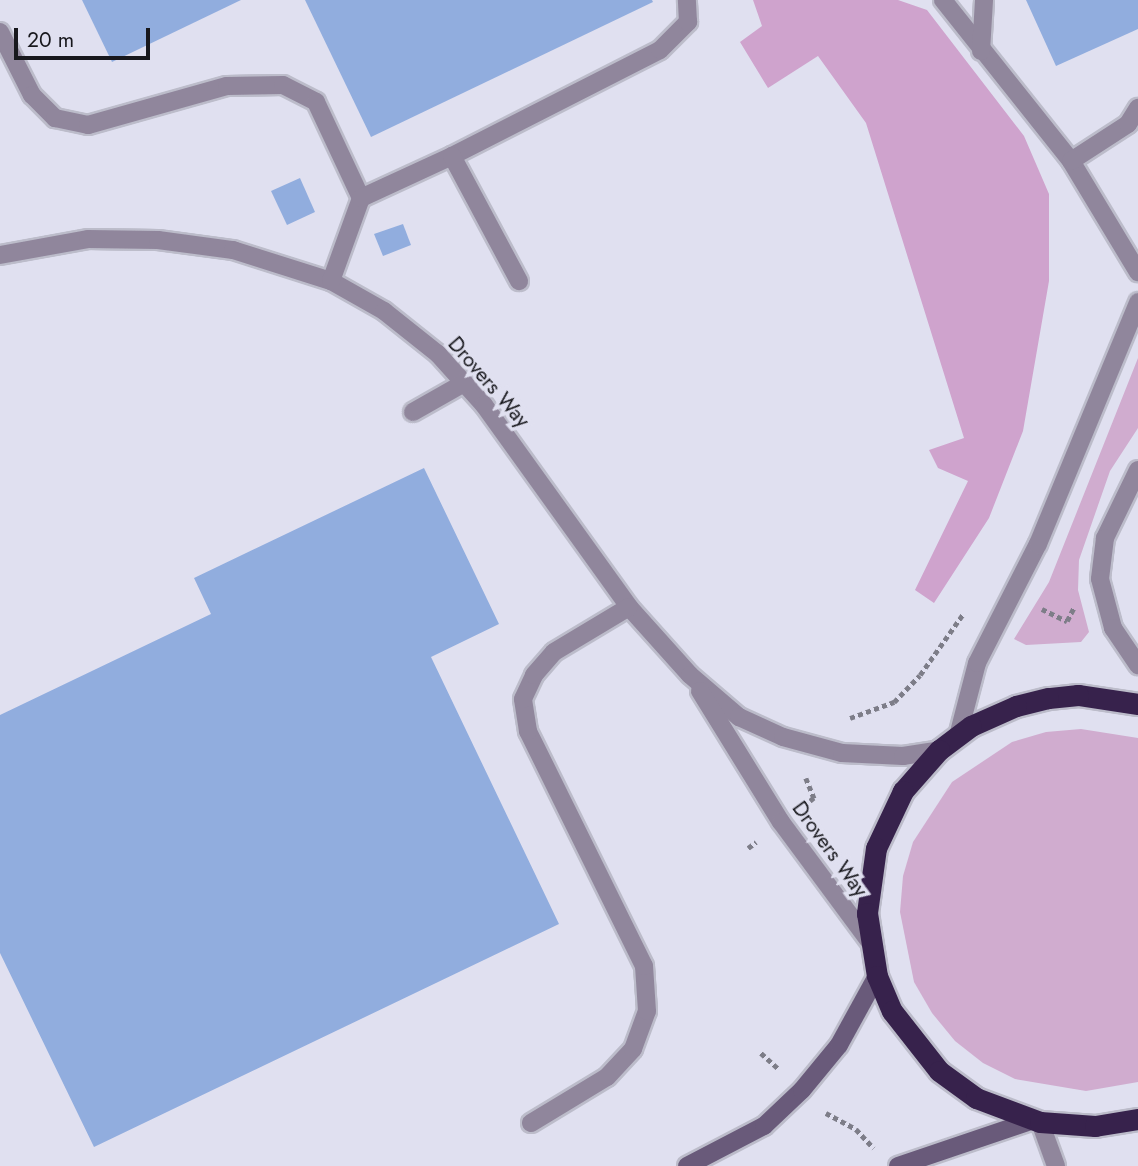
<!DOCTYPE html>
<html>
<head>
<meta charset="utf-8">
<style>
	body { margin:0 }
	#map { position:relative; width:1138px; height:1166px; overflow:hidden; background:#e0e0f0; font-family:Jost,sans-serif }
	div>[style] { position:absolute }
	.green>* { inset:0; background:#d0accf }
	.forest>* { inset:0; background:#cfa3cd }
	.building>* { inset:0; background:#91adde }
	.path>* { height:4.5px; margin-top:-2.25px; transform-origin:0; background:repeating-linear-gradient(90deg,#7d7d88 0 5px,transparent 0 8.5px) }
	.roads { filter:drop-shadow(2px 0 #bcbcca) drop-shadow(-2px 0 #bcbcca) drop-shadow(0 2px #bcbcca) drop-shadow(0 -2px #bcbcca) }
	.lane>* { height:18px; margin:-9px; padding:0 9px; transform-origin:9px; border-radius:9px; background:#90869c }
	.street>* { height:18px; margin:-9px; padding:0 9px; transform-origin:9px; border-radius:9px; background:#90869c }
	.secondary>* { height:18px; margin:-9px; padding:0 9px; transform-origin:9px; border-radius:9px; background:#695a7a }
	.highway>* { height:21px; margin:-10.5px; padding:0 10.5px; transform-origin:10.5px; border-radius:10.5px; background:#37224c }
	span { translate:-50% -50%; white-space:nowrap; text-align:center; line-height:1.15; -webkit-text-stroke:7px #e0e0f0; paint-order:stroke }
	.street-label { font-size:21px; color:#18181d }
	.scale { position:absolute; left:14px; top:28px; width:136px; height:32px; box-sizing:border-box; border:4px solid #18181d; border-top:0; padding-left:9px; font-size:21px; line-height:24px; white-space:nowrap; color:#18181d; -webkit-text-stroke:5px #e0e0f0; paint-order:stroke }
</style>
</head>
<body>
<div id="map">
	<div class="green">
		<div style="clip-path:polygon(1138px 358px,1138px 428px,1110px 471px,1079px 560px,1078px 590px,1089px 632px,1081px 642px,1026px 645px,1014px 639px,1049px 582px)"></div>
		<div style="clip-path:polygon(1081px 729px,1138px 738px,1138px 1082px,1086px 1091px,1015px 1079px,983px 1063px,955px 1041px,932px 1013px,914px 982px,900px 912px,903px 876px,913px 842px,952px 782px,1012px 742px,1046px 732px)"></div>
	</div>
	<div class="forest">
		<div style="clip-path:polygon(753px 0,898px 0,927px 10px,1024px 136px,1049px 194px,1049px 281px,1023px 431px,989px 518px,934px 603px,915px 590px,968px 481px,938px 468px,929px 450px,964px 438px,866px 123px,818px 56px,768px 88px,740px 42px,762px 26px)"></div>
	</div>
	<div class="building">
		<div style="clip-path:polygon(82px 0,241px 0,112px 62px)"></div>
		<div style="clip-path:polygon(305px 0,652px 0,653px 2px,371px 137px)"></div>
		<div style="clip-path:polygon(1026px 0,1138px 0,1138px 29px,1056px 66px)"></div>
		<div style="clip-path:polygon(300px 178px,315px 212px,287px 225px,271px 191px)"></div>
		<div style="clip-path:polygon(403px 224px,411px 245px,383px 256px,374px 234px)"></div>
		<div style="clip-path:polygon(424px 468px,499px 624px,431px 657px,559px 924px,94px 1147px,0 953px,0 715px,211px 614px,194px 578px)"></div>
	</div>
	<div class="path">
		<div style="left:1042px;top:609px;width:28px;rotate:26deg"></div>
		<div style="left:1067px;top:621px;width:16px;rotate:-63deg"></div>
		<div style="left:850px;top:718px;width:47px;rotate:-20deg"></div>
		<div style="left:894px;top:702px;width:37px;rotate:-46deg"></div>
		<div style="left:920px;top:675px;width:75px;rotate:-54.8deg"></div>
		<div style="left:806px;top:778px;width:22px;rotate:68deg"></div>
		<div style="left:814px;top:798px;width:8px;rotate:140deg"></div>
		<div style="left:748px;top:848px;width:10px;rotate:-37deg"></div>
		<div style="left:761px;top:1053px;width:24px;rotate:42deg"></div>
		<div style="left:826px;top:1113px;width:34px;rotate:28deg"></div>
		<div style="left:856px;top:1129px;width:26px;rotate:47deg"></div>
	</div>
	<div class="roads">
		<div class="lane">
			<div style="left:943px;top:0;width:206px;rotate:51.5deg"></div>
			<div style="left:1071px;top:161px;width:130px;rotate:58.9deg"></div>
			<div style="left:0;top:32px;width:71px;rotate:63.1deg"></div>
			<div style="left:32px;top:95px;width:33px;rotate:45deg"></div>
			<div style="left:55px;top:118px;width:34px;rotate:12deg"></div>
			<div style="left:88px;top:125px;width:144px;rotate:-15.7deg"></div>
			<div style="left:227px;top:86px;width:56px;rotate:-1deg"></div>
			<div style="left:283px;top:85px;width:37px;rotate:27deg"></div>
			<div style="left:316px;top:102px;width:106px;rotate:64.9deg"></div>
			<div style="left:981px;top:51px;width:51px;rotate:-86.6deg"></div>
			<div style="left:452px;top:156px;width:233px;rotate:-27deg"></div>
			<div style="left:660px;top:50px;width:40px;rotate:-45deg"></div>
			<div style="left:688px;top:22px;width:22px;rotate:-93deg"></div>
			<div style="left:1071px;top:161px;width:68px;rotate:-33deg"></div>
			<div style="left:1128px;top:124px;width:19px;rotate:-58deg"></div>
			<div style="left:0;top:255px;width:89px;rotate:-10.3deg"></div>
			<div style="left:88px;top:239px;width:70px;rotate:0.8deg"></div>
			<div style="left:158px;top:240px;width:76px;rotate:7.6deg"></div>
			<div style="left:233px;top:250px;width:103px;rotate:17.6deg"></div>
			<div style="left:331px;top:281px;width:61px;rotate:29.5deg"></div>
			<div style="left:384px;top:311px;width:69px;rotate:38.5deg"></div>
			<div style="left:438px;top:354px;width:69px;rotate:48deg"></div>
			<div style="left:484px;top:405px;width:249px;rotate:54.3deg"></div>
			<div style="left:629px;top:607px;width:91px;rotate:48.1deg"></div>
			<div style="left:690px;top:675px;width:65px;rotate:40.6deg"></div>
			<div style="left:739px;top:717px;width:48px;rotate:24.4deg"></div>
			<div style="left:783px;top:737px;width:61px;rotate:15.2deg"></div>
			<div style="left:842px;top:753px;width:61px;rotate:2.8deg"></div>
			<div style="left:903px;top:756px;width:36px;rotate:-9deg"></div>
			<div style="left:331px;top:281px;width:88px;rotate:-70.1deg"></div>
			<div style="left:361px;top:198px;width:100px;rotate:-24.8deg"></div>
			<div style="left:452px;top:156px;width:142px;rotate:61.8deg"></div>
			<div style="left:413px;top:412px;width:59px;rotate:-29.6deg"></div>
			<div style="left:1138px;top:470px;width:76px;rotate:115.9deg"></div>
			<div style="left:1105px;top:538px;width:41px;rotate:97deg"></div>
			<div style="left:1100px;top:579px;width:51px;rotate:75.1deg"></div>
			<div style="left:1113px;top:628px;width:45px;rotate:56deg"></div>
			<div style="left:700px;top:691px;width:154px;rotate:58.3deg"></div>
			<div style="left:781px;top:822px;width:148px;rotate:53.5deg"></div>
			<div style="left:958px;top:736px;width:75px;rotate:-75.4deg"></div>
			<div style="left:977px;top:663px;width:134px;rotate:-62.9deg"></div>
			<div style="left:1038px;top:544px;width:262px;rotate:-67.5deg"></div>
			<div style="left:531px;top:1123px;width:89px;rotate:-31.2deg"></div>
			<div style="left:607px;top:1077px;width:38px;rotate:-47deg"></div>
			<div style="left:633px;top:1049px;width:40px;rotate:-69.8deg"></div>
			<div style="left:647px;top:1011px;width:45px;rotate:-93.8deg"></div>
			<div style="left:644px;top:966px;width:262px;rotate:-116.3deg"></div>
			<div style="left:528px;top:731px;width:32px;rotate:-99deg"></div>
			<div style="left:523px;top:699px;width:26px;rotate:-65deg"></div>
			<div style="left:534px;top:675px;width:30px;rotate:-49deg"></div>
			<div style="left:554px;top:652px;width:87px;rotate:-31deg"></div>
		</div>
		<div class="street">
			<div style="left:1040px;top:1122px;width:47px;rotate:70deg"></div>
		</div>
		<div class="secondary">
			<div style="left:687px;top:1166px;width:87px;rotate:-27.5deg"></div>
			<div style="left:764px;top:1126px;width:52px;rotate:-43.5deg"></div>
			<div style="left:802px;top:1090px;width:58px;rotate:-50.6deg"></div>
			<div style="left:839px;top:1045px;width:79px;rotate:-61.2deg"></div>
			<div style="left:898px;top:1166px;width:144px;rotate:-18.7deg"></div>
		</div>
		<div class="highway">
			<div style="left:1138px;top:704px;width:61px;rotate:-171.5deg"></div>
			<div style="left:1078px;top:695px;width:30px;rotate:174deg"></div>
			<div style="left:1048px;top:698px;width:33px;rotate:166deg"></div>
			<div style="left:1016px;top:706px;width:49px;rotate:156deg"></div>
			<div style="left:971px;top:726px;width:40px;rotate:143deg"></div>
			<div style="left:939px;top:750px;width:55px;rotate:131.3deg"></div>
			<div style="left:903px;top:791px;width:63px;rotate:115.3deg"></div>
			<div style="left:876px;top:848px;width:66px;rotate:97.9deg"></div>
			<div style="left:867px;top:913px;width:64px;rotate:81deg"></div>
			<div style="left:877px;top:976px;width:38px;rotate:67deg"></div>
			<div style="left:892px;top:1011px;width:76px;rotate:51.9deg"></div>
			<div style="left:939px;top:1071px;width:46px;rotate:36.1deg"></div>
			<div style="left:976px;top:1098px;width:68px;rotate:20.6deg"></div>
			<div style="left:1040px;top:1122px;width:55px;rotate:4.2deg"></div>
			<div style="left:1095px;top:1126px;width:44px;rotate:-9.2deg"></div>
		</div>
	</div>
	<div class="street-label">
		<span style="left:489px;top:382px;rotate:49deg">Drovers Way</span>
		<span style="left:830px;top:849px;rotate:54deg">Drovers Way</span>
	</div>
	<div class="scale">20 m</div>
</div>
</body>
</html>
